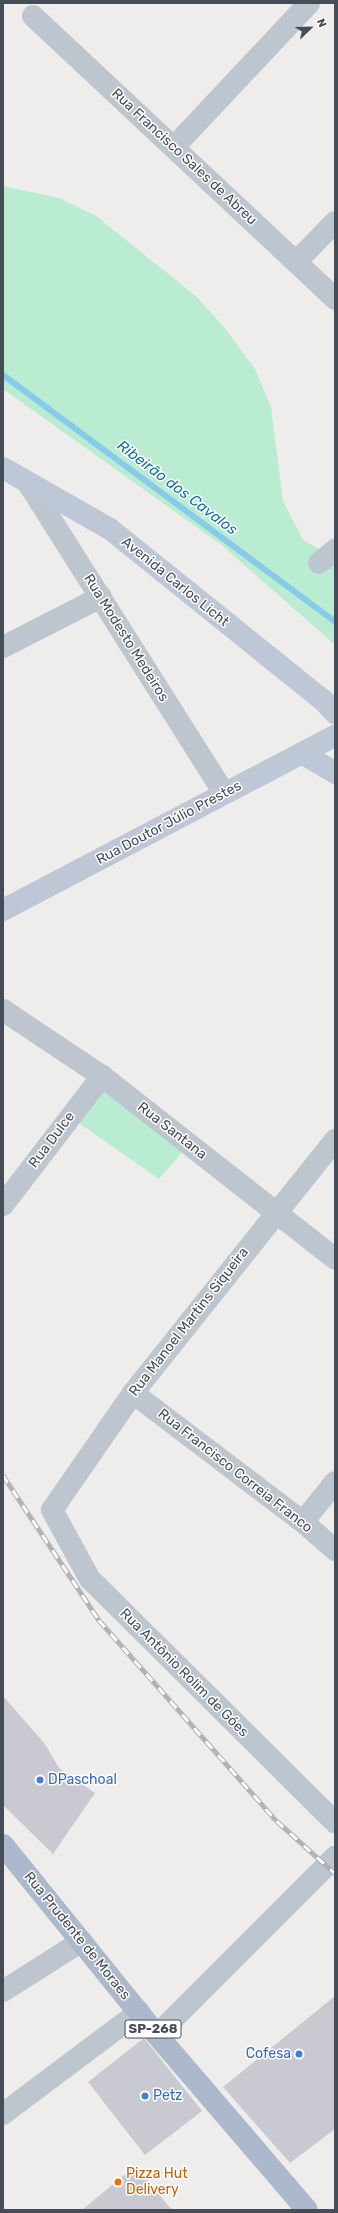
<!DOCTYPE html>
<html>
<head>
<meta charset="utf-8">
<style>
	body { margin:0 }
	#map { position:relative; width:338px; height:2213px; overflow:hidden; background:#efecec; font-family:Rubik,sans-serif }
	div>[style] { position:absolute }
	.green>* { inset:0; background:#baecd2 }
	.stream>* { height:6px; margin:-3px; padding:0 3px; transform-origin:3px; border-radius:3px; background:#88cbe9 }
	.building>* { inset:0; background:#c9cad1 }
	.minor>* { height:22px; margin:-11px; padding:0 11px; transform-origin:11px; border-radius:11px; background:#bdc5ce }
	.secondary>* { height:22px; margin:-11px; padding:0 11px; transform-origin:11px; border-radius:11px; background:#bec7d5 }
	.primary>* { height:22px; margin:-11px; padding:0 11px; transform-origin:11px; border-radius:11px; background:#acb8cb }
	.rail>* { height:4.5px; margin-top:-2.25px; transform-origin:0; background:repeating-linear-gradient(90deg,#fff 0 9px,#aeb0b6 0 18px); box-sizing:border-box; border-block:1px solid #aeb0b6 }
	.dots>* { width:11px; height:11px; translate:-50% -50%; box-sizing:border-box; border:2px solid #fff; border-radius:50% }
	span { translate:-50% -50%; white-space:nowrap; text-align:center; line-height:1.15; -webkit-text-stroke:3px #fff; paint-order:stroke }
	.shield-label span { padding:1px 3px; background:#fff; border:1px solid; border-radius:3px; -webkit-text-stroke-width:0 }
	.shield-label { font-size:13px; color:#454d58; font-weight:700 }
	.street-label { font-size:14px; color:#454d58 }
	.shop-label { font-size:14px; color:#366cbe }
	.left { translate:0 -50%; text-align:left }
	.right { translate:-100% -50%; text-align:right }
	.food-label { font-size:14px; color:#c56008 }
	.water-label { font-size:15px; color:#1074a1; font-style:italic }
	.frame { position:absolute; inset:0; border:4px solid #454d58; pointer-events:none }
	.north { position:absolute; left:290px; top:8px; width:40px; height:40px; -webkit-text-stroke:3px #fff; paint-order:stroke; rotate:67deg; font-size:11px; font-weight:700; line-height:16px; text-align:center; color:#454d58 }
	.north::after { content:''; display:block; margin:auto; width:14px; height:18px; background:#454d58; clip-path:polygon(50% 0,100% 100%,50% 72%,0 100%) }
</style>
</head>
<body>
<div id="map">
	<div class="green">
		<div style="clip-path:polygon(3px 186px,59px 198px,96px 216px,197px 297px,225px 328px,255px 369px,271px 407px,283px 501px,303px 540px,335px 558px,335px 645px,223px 546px,3px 389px)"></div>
		<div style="clip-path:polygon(106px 1085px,187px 1147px,159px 1179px,79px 1123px)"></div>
	</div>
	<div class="stream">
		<div style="left:3px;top:375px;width:414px;rotate:36.6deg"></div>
	</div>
	<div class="building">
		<div style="clip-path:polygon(3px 1696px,45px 1744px,59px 1768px,95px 1793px,53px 1854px,3px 1805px)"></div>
		<div style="clip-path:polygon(335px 1996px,335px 2129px,290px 2163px,223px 2087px)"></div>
		<div style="clip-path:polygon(144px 2038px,202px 2111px,145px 2155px,88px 2082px)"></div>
		<div style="clip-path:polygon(135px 2166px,172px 2210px,82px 2210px)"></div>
	</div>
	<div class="minor">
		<div style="left:33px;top:16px;width:414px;rotate:43.1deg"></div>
		<div style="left:174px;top:147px;width:197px;rotate:-46.8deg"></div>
		<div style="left:296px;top:262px;width:56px;rotate:-45.7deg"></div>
		<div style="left:28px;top:483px;width:367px;rotate:57.7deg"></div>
		<div style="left:319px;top:563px;width:21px;rotate:-39deg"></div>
		<div style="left:3px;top:647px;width:110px;rotate:-27deg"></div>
		<div style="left:3px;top:1010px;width:119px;rotate:33.7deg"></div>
		<div style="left:102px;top:1076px;width:296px;rotate:38.1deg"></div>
		<div style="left:335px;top:1140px;width:324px;rotate:128.6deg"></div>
		<div style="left:133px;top:1393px;width:142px;rotate:124.7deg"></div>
		<div style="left:52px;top:1510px;width:79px;rotate:61.2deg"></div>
		<div style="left:90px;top:1579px;width:345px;rotate:44.8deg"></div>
		<div style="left:3px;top:1205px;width:163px;rotate:-52.5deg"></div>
		<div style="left:133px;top:1393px;width:213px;rotate:37.2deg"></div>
		<div style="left:303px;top:1522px;width:43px;rotate:41.2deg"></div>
		<div style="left:303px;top:1522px;width:51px;rotate:-51.3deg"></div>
		<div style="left:3px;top:1991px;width:93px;rotate:-32.3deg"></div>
		<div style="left:157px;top:2035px;width:252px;rotate:-45deg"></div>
		<div style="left:3px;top:2114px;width:170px;rotate:-36.9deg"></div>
	</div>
	<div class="secondary">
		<div style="left:3px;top:468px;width:123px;rotate:29.7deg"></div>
		<div style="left:110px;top:529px;width:273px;rotate:38.8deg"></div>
		<div style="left:323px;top:700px;width:18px;rotate:47deg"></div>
		<div style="left:302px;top:753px;width:39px;rotate:31deg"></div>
		<div style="left:3px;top:910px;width:375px;rotate:-27.7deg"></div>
	</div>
	<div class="primary">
		<div style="left:3px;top:1845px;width:245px;rotate:51deg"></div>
		<div style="left:157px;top:2035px;width:230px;rotate:49.4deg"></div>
	</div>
	<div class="rail">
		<div style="left:3px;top:1475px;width:174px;rotate:56.5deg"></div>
		<div style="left:99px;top:1620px;width:268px;rotate:48.5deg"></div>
		<div style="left:277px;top:1821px;width:78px;rotate:41.9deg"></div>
	</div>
	<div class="dots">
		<div style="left:40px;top:1780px;background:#3f7fe0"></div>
		<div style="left:299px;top:2054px;background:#3f7fe0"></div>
		<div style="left:145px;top:2096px;background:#3f7fe0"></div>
		<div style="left:118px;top:2182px;background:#e8710a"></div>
	</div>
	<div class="shield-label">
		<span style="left:153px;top:2029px">SP-268</span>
	</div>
	<div class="street-label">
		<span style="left:184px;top:157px;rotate:43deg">Rua Francisco Sales de Abreu</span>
		<span style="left:175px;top:582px;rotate:39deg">Avenida Carlos Licht</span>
		<span style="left:126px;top:638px;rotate:58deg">Rua Modesto Medeiros</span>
		<span style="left:169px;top:823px;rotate:-28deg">Rua Doutor Júlio Prestes</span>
		<span style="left:172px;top:1131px;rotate:38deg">Rua Santana</span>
		<span style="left:52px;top:1140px;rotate:-53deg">Rua Dulce</span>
		<span style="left:189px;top:1322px;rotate:-52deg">Rua Manoel Martins Siqueira</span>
		<span style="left:235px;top:1471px;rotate:38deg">Rua Francisco Correia Franco</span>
		<span style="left:184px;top:1673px;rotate:45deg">Rua Antônio Rolim de Góes</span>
		<span style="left:77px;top:1936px;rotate:51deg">Rua Prudente de Moraes</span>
	</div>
	<div class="shop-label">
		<span class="left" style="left:48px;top:1780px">DPaschoal</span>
		<span class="right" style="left:291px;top:2054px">Cofesa</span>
		<span class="left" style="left:153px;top:2096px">Petz</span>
	</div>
	<div class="food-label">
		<span class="left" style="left:126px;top:2182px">Pizza Hut<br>Delivery</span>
	</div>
	<div class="water-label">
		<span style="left:177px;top:488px;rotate:37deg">Ribeirão dos Cavalos</span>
	</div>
	<div class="frame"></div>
	<div class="north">N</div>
</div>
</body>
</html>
